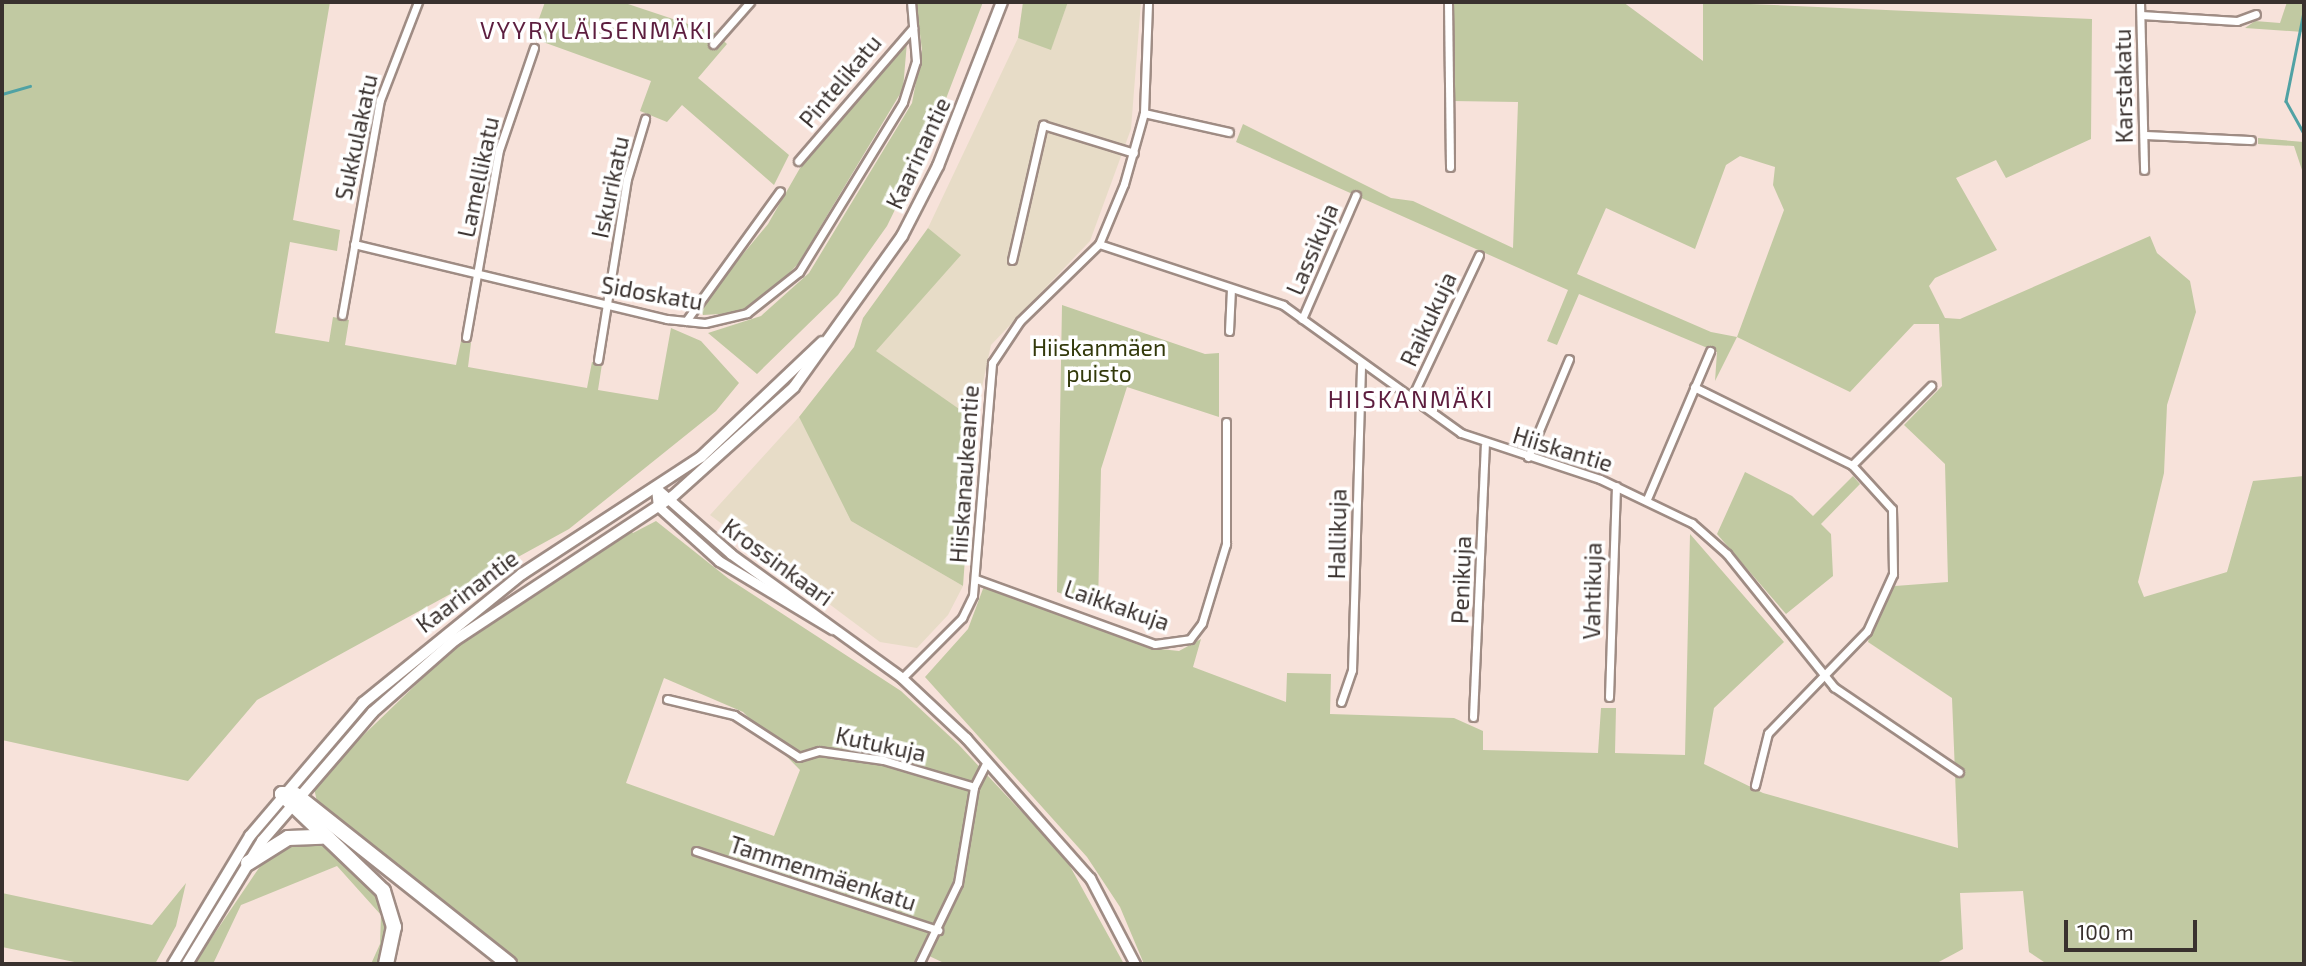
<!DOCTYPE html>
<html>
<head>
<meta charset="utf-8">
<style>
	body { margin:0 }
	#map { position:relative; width:2306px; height:966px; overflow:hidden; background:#f7e2da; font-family:"Exo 2",sans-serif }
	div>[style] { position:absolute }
	.industrial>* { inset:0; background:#e7dcc7 }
	.green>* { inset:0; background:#c1c9a2 }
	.stream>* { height:2.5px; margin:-1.25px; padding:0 1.25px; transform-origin:1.25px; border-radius:1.25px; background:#50a2a4 }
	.roads { filter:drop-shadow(2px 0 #9f8c84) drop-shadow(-2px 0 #9f8c84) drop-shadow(0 2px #9f8c84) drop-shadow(0 -2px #9f8c84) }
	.minor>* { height:7px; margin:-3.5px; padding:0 3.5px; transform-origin:3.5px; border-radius:3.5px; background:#fff }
	.tertiary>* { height:9px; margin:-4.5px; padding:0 4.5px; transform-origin:4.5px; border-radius:4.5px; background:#fff }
	.secondary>* { height:10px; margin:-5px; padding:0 5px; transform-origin:5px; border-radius:5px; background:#fff }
	.motorway>* { height:14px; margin:-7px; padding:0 7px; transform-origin:7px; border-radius:7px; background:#fff }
	span { translate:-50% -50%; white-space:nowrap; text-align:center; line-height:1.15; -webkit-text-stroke:7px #fff; paint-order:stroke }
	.street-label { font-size:23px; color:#39312e }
	.park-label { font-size:23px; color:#33390b }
	.neighbourhood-label { font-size:24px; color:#5d1e3f; letter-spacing:2px }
	.frame { position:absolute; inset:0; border:4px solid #39312e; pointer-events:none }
	.scale { position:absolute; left:2064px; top:920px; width:133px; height:32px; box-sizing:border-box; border:4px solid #39312e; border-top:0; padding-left:9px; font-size:21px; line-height:24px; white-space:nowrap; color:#39312e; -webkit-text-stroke:5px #fff; paint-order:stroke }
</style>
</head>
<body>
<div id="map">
	<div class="industrial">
		<div style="clip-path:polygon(1068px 2px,1141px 2px,1131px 129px,1090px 241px,991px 345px,975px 420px,875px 351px,960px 255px,928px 228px,1018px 38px,1051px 49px)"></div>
		<div style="clip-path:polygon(799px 417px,851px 521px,963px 586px,948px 615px,917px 648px,880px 642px,710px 515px)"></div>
	</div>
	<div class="green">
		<div style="clip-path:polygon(2px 2px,330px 2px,293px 220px,340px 230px,337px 251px,290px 242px,275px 333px,329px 342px,333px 317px,349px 320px,345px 345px,456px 365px,461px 341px,471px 343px,468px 367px,587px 388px,592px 362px,602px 364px,598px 390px,658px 400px,671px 328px,701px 341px,739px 383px,716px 411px,569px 529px,257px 700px,188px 781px,2px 740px)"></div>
		<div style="clip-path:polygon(545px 2px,622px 2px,715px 33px,727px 44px,698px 78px,789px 155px,774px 185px,682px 105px,667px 122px,640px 111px,651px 81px,532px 38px)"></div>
		<div style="clip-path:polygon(916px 2px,983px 2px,934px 130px,887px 226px,838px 295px,757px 374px,708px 333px,761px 316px,809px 273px,912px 103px,922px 50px)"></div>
		<div style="clip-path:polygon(1023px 2px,1068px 2px,1051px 50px,1018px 38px)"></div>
		<div style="clip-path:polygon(evenodd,1453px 2px,1623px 2px,1703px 61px,1703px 2px,2092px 19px,2091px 139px,2006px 178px,1996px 160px,1956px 178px,1997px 250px,1935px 278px,1929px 286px,1945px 318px,1960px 319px,2150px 236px,2157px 253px,2190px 281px,2196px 312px,2167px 405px,2164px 473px,2138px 582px,2144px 597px,2227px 572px,2253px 481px,2304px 476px,2304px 964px,2047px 964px,2029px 952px,2023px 891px,1960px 893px,1963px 949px,1935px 964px,1144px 964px,1120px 907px,1087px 857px,925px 677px,968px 629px,984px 586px,1151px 648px,1179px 651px,1201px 639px,1193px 667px,1286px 702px,1287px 673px,1331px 674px,1330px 714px,1454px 718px,1483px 731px,1483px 750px,1598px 753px,1601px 708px,1616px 708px,1615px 753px,1685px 755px,1690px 534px,1784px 642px,1714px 708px,1704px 764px,1763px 793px,1958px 848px,1952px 698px,1868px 642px,1878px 608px,1895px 586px,1948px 582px,1945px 464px,1904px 425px,1942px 386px,1939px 324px,1914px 324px,1850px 392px,1737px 337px,1715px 381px,1717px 352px,1579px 294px,1557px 345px,1547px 341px,1568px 290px,1236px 142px,1243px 124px,1391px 198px,1413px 201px,1513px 248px,1518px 102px,1452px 101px,1453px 2px,1740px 156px,1775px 167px,1773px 185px,1784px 210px,1737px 337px,1711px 332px,1577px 274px,1606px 208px,1695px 249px,1726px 165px,1740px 156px)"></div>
		<div style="clip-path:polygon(2287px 2px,2304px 2px,2303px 32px,2245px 28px,2255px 21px,2280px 23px)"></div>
		<div style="clip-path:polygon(907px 42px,903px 89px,798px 264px,761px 302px,738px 313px,703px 315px,699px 307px,768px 224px,800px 168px)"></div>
		<div style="clip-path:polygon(2258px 138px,2304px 142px,2304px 176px,2294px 146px,2258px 144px)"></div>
		<div style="clip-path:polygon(928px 228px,961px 255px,876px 351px,975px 420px,963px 586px,851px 521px,799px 417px,854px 347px,863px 318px)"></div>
		<div style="clip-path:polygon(1062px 305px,1205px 354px,1219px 353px,1219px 417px,1127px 387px,1101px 469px,1098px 607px,1057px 592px)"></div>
		<div style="clip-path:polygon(1745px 472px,1792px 496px,1813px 516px,1853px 476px,1860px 484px,1821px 524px,1831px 534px,1833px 576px,1786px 614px,1717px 534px)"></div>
		<div style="clip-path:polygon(evenodd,656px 521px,729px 579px,901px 691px,958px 744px,1066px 859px,1124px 964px,946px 964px,925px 954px,919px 964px,521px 964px,317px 802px,314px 788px,324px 773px,453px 649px,629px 529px,633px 533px,656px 521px,664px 678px,743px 712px,800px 770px,774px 836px,626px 783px,664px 678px)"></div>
		<div style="clip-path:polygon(319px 843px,378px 896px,389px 927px,380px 964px,371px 964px,380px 944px,381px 915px,337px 866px,241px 905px,213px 964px,194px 964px,263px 862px,287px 844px)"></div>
		<div style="clip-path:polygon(186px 883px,176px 926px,155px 964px,84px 964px,2px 947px,2px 893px,152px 925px)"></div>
	</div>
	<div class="stream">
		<div style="left:2304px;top:12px;width:91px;rotate:101.4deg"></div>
		<div style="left:2286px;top:101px;width:38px;rotate:61deg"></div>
		<div style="left:2px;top:94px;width:29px;rotate:-16deg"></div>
	</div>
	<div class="roads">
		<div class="minor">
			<div style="left:1448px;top:2px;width:165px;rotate:89.3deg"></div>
			<div style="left:2140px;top:2px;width:168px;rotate:88.6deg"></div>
			<div style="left:2141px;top:15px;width:96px;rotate:3.6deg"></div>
			<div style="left:2237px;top:21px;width:20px;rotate:-20deg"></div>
			<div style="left:713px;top:44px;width:56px;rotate:-48.6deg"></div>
			<div style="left:1144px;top:113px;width:87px;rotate:12.6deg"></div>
			<div style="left:2144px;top:135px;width:107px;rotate:2.7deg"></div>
			<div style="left:798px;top:161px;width:176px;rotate:-49.2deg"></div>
			<div style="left:354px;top:244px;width:322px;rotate:13.5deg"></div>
			<div style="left:667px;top:319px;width:38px;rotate:6deg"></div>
			<div style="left:705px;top:323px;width:43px;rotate:-13.4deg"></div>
			<div style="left:747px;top:313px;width:66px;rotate:-38.3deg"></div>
			<div style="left:799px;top:272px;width:199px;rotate:-58.5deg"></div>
			<div style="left:903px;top:102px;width:43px;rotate:-72.4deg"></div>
			<div style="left:916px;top:61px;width:59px;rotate:-94.8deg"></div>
			<div style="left:1099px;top:244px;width:194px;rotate:18.3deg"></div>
			<div style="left:1283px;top:305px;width:219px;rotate:35.7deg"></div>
			<div style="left:1461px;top:433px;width:146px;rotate:18.3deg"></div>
			<div style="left:1600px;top:479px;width:102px;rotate:25.6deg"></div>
			<div style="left:1692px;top:523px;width:47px;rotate:41.5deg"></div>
			<div style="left:1727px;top:554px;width:171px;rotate:51.2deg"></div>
			<div style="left:1834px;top:687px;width:151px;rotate:34.2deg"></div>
			<div style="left:1012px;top:260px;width:139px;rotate:-77.1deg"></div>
			<div style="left:1043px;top:125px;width:95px;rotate:17.1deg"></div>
			<div style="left:342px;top:315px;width:218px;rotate:-80deg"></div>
			<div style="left:380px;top:100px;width:105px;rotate:-68.8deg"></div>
			<div style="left:1302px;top:319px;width:135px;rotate:-66.5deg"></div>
			<div style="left:686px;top:321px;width:160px;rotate:-54.1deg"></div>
			<div style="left:1229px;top:331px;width:42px;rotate:-87.3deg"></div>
			<div style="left:466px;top:337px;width:190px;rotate:-80deg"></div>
			<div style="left:499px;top:150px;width:108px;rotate:-71.1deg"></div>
			<div style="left:598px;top:360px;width:183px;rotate:-80.9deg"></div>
			<div style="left:627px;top:179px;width:63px;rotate:-73.3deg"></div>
			<div style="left:1694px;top:387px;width:176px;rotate:26.3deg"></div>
			<div style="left:1852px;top:465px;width:59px;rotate:47.7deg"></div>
			<div style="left:1892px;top:509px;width:65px;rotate:89.1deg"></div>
			<div style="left:1893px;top:574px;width:63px;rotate:114.5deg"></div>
			<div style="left:1867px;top:631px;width:142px;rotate:134.1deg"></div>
			<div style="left:1768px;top:733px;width:54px;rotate:104deg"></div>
			<div style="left:1411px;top:399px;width:159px;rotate:-64.7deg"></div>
			<div style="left:1528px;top:457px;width:106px;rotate:-67.3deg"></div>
			<div style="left:1852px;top:465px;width:112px;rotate:-45deg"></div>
			<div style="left:1647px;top:499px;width:161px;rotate:-66.9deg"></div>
			<div style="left:976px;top:579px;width:190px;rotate:20deg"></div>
			<div style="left:1155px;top:644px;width:35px;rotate:-8deg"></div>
			<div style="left:1190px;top:639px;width:20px;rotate:-53deg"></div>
			<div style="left:1202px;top:623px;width:83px;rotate:-73.1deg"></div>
			<div style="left:1226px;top:544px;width:122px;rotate:-90deg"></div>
			<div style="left:902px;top:678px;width:85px;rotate:-45deg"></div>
			<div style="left:962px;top:618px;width:25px;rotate:-64deg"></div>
			<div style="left:973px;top:595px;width:233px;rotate:-85.3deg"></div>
			<div style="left:992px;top:363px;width:50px;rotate:-56.3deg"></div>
			<div style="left:1020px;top:321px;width:110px;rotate:-44.3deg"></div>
			<div style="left:1099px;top:244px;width:65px;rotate:-67.4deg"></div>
			<div style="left:1124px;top:184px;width:74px;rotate:-74.3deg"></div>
			<div style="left:1144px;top:113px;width:111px;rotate:-87.9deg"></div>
			<div style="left:1609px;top:697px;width:211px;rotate:-88.1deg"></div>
			<div style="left:667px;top:699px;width:69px;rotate:13.4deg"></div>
			<div style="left:734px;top:715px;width:77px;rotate:32.9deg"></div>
			<div style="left:799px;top:757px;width:21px;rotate:-17deg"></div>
			<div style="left:819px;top:751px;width:65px;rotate:8deg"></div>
			<div style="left:883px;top:760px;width:95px;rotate:16.5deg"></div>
			<div style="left:1341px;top:702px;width:34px;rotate:-71deg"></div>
			<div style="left:1352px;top:670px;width:306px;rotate:-88.3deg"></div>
			<div style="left:1473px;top:717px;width:272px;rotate:-87.5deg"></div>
			<div style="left:696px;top:851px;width:255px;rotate:18.1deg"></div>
			<div style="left:919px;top:964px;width:90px;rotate:-64.3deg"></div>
			<div style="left:958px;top:883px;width:97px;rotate:-80.5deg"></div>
			<div style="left:974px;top:787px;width:28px;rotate:-63deg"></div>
		</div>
		<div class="tertiary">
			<div style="left:656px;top:488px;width:100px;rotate:41.3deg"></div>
			<div style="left:731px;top:554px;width:211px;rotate:35.9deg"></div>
			<div style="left:902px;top:678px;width:88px;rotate:43.2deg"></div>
			<div style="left:966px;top:738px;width:187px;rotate:48.5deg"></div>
			<div style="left:1090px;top:878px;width:97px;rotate:62.4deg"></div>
			<div style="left:656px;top:488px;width:18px;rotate:84deg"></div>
			<div style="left:658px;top:506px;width:82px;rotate:42deg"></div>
			<div style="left:719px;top:561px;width:132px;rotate:31deg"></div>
		</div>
		<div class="secondary">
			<div style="left:173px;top:964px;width:149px;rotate:-59deg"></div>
			<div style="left:250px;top:836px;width:175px;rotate:-49.6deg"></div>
			<div style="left:363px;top:703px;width:205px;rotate:-39.1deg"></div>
			<div style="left:522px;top:574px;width:214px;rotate:-33.2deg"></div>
			<div style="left:701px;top:457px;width:167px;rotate:-43.5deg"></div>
			<div style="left:187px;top:964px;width:144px;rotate:-58.6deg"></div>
			<div style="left:262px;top:841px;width:170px;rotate:-49.3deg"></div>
			<div style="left:373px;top:712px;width:109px;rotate:-41.3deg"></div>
			<div style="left:455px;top:640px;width:260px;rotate:-33.4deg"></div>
			<div style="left:672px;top:497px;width:164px;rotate:-42deg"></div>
			<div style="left:794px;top:387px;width:186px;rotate:-54.4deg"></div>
			<div style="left:902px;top:236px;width:79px;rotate:-62.8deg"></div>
			<div style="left:938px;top:166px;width:176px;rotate:-68.7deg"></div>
		</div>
		<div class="motorway">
			<div style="left:248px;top:863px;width:47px;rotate:-32deg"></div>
			<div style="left:288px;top:838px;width:34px;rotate:-2deg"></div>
			<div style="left:386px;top:964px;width:38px;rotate:-78deg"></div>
			<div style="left:394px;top:927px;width:38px;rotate:-107deg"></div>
			<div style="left:383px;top:891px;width:140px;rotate:-136.2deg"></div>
			<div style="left:282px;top:794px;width:14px;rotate:4deg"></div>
			<div style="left:296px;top:795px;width:272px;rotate:38.4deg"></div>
		</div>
	</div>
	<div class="street-label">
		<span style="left:840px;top:81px;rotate:-50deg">Pintelikatu</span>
		<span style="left:2123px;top:86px;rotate:-91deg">Karstakatu</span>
		<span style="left:356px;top:137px;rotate:-78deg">Sukkulakatu</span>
		<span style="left:918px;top:153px;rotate:-65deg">Kaarinantie</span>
		<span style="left:478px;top:177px;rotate:-78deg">Lamellikatu</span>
		<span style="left:610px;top:187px;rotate:-78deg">Iskurikatu</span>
		<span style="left:1312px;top:249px;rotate:-67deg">Lassikuja</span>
		<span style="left:652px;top:293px;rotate:10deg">Sidoskatu</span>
		<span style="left:1428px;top:319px;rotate:-65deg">Raikukuja</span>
		<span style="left:1563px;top:449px;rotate:17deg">Hiiskantie</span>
		<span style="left:964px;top:474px;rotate:-86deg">Hiiskanaukeantie</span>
		<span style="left:1337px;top:534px;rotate:-89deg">Hallikuja</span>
		<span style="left:778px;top:562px;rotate:36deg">Krossinkaari</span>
		<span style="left:1461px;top:580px;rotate:-88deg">Penikuja</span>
		<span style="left:467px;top:591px;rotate:-37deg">Kaarinantie</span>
		<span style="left:1592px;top:591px;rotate:-89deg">Vahtikuja</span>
		<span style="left:1117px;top:605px;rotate:19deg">Laikkakuja</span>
		<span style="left:881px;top:744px;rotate:12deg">Kutukuja</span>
		<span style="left:823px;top:873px;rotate:18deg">Tammenmäenkatu</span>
	</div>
	<div class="park-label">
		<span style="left:1099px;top:360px">Hiiskanmäen<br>puisto</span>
	</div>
	<div class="neighbourhood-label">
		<span style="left:597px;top:30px">VYYRYLÄISENMÄKI</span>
		<span style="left:1411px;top:399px">HIISKANMÄKI</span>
	</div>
	<div class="frame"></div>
	<div class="scale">100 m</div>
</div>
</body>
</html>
